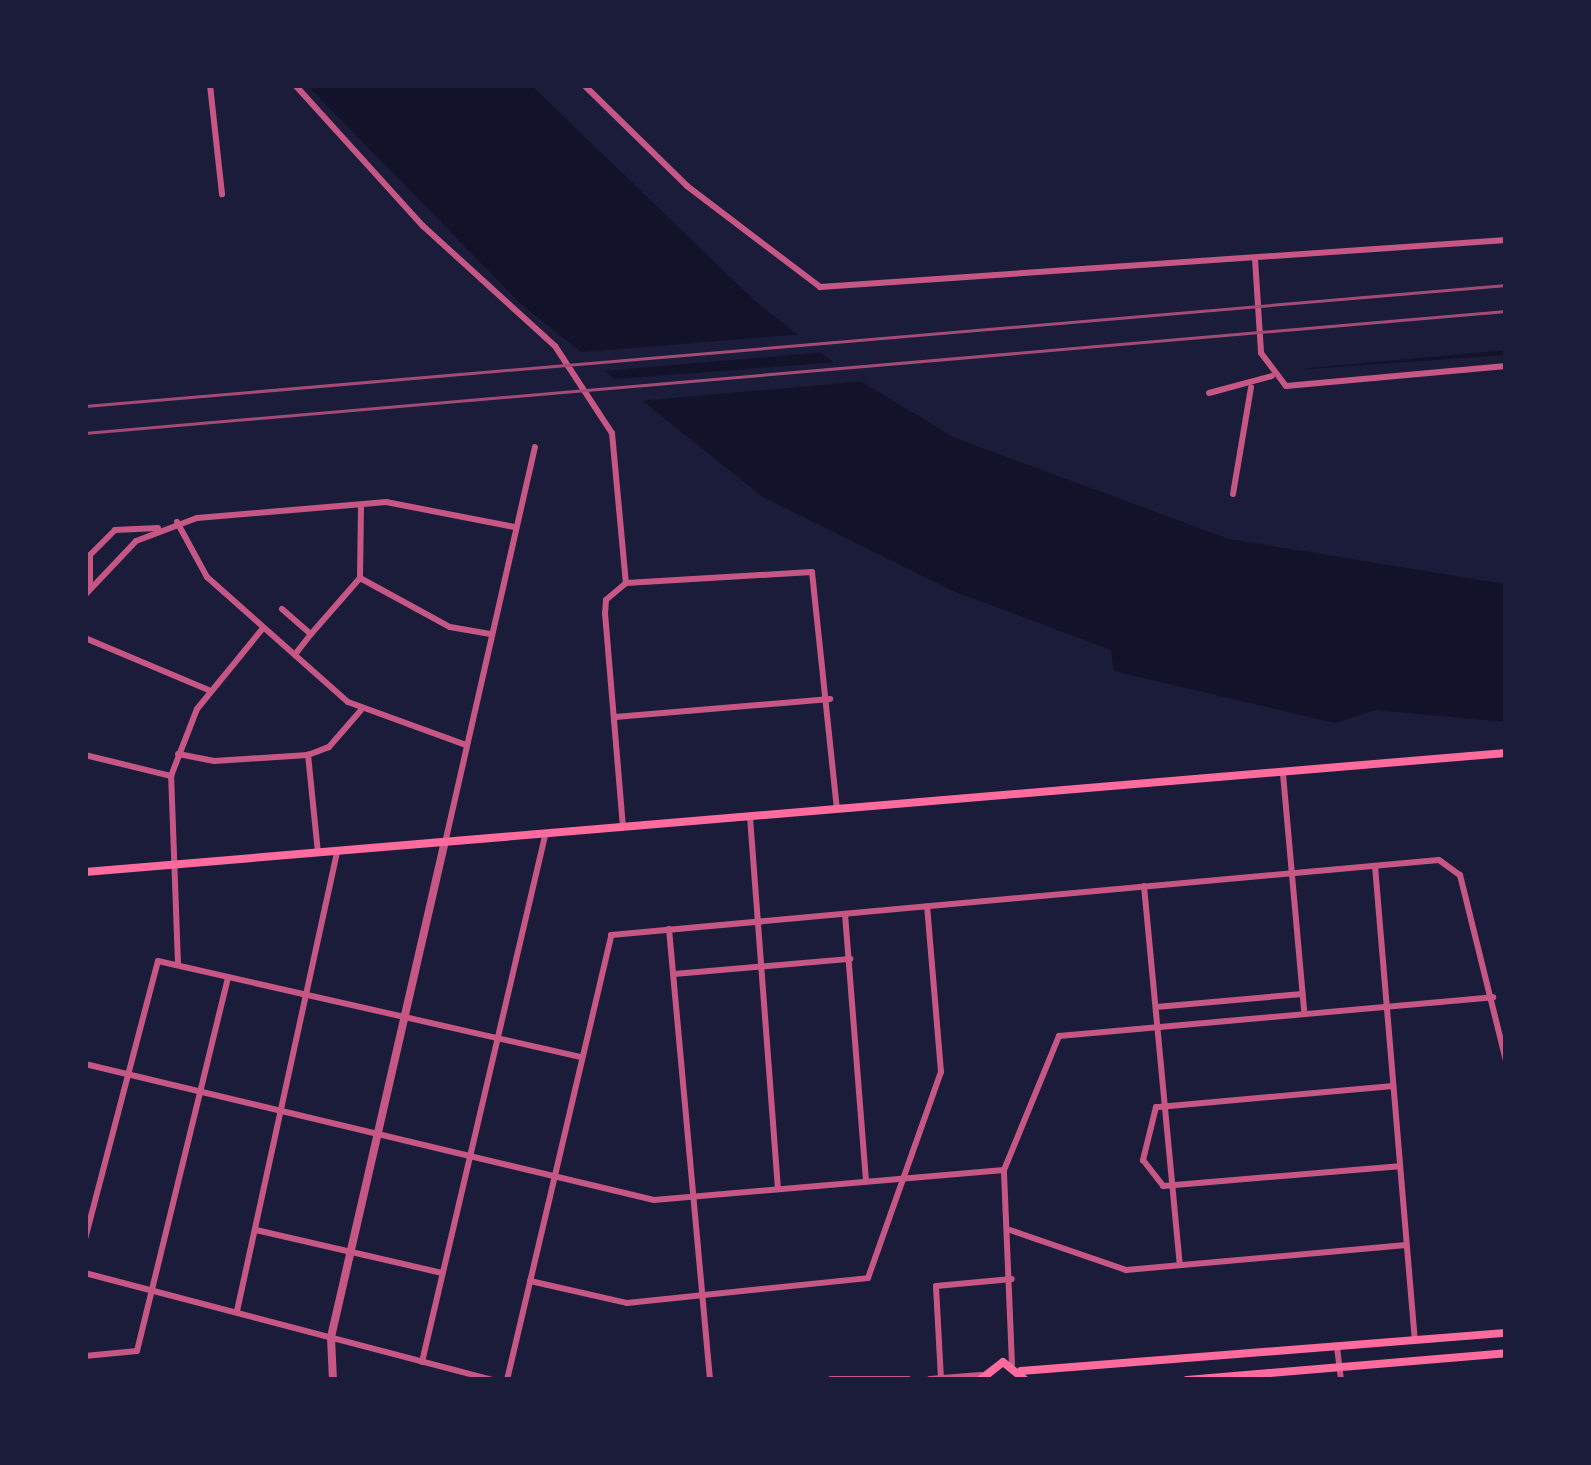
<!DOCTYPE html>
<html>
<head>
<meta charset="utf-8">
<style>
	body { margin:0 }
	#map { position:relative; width:1591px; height:1465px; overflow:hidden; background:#1b1b3a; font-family:"Times New Roman",serif }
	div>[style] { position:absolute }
	.water>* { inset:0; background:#12122b }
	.pier>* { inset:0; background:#1b1b3a }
	.minor>* { height:6px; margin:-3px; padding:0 3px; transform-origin:3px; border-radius:3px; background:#c65784 }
	.tertiary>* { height:8px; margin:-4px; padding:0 4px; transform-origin:4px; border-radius:4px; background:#c65784 }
	.secondary>* { height:8px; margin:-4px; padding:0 4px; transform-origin:4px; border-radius:4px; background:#ff6b9d }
	.rail>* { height:2.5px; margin:-1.25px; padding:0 1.25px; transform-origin:1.25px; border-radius:1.25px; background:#a44b75 }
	span { translate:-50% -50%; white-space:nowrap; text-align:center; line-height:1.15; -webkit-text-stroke:8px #1b1b3a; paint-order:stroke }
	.frame { position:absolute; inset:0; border:88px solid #1b1b3a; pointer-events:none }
</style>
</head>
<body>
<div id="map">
	<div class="water">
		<div style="clip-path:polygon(307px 85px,531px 85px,756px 302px,847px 373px,955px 438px,1229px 539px,1506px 584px,1506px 722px,1375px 710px,1335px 723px,1114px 671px,1111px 650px,953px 591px,763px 497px,522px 305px)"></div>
		<div style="clip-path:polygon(1506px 350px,1506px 355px,1308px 369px,1310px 368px)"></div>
	</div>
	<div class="pier">
		<div style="clip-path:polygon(803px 334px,825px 352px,592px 372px,570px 353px)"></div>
		<div style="clip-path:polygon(839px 362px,868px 381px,628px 402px,601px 380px)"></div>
	</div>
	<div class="minor">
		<div style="left:210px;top:85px;width:110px;rotate:83.7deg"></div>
		<div style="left:295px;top:85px;width:190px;rotate:47.8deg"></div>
		<div style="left:423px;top:226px;width:178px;rotate:42.3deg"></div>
		<div style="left:555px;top:346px;width:104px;rotate:56.8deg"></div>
		<div style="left:612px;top:433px;width:151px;rotate:84.7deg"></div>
		<div style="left:626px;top:583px;width:26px;rotate:140deg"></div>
		<div style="left:606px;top:600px;width:13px;rotate:94deg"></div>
		<div style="left:605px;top:613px;width:215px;rotate:85.2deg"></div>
		<div style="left:584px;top:85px;width:144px;rotate:44.4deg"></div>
		<div style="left:687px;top:186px;width:167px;rotate:37.2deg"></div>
		<div style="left:820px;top:287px;width:688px;rotate:-3.92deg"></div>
		<div style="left:1255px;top:259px;width:94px;rotate:86.3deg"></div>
		<div style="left:1261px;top:353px;width:41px;rotate:52.9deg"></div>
		<div style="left:1286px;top:386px;width:221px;rotate:-5.2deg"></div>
		<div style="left:1209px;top:393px;width:65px;rotate:-15.1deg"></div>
		<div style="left:1233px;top:494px;width:108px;rotate:-80.4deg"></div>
		<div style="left:177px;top:522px;width:63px;rotate:61.4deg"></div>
		<div style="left:207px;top:577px;width:188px;rotate:41.6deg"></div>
		<div style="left:348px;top:702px;width:126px;rotate:20deg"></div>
		<div style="left:360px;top:578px;width:102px;rotate:28.6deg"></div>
		<div style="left:450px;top:627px;width:41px;rotate:9.9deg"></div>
		<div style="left:626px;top:583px;width:186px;rotate:-3.4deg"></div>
		<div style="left:812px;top:572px;width:237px;rotate:84deg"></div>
		<div style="left:90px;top:587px;width:32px;rotate:-90deg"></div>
		<div style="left:90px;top:555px;width:35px;rotate:-45deg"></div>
		<div style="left:115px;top:530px;width:43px;rotate:-2.7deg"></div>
		<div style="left:85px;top:595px;width:74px;rotate:-46.6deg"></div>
		<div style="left:136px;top:541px;width:65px;rotate:-20.7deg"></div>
		<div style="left:197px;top:518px;width:190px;rotate:-4.8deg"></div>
		<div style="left:386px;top:502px;width:131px;rotate:11deg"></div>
		<div style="left:282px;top:609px;width:38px;rotate:41deg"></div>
		<div style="left:311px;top:634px;width:24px;rotate:128deg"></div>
		<div style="left:311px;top:634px;width:74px;rotate:-48.8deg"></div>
		<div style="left:360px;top:578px;width:73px;rotate:-89.2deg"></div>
		<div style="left:85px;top:638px;width:134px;rotate:22.8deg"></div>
		<div style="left:615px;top:717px;width:216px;rotate:-4.8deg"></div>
		<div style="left:178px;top:754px;width:37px;rotate:11deg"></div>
		<div style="left:214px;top:761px;width:94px;rotate:-3.7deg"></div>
		<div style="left:85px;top:755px;width:89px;rotate:13.7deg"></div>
		<div style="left:1283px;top:774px;width:238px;rotate:84.9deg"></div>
		<div style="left:750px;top:817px;width:372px;rotate:85.7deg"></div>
		<div style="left:445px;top:843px;width:406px;rotate:-77.2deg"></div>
		<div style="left:318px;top:853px;width:99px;rotate:-95.8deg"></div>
		<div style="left:308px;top:755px;width:22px;rotate:-21deg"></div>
		<div style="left:329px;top:747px;width:49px;rotate:-49.1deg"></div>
		<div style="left:1375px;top:866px;width:476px;rotate:85.2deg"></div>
		<div style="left:1144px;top:886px;width:380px;rotate:84.6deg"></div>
		<div style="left:845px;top:914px;width:268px;rotate:85.5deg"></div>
		<div style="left:669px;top:929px;width:453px;rotate:84.8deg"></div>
		<div style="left:178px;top:964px;width:188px;rotate:-92.1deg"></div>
		<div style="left:171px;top:776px;width:72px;rotate:-68.8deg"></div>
		<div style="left:197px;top:709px;width:104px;rotate:-50.8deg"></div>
		<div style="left:674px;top:974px;width:177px;rotate:-4.9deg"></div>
		<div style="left:1156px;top:1007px;width:147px;rotate:-5.1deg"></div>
		<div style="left:85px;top:1064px;width:585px;rotate:13.44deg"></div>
		<div style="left:654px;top:1200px;width:351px;rotate:-4.9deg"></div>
		<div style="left:1393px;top:1086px;width:238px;rotate:174.9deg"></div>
		<div style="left:1156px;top:1107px;width:55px;rotate:103.8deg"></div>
		<div style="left:1143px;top:1160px;width:33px;rotate:52deg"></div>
		<div style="left:1163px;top:1186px;width:237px;rotate:-4.8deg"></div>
		<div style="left:256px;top:1230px;width:191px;rotate:13deg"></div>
		<div style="left:1010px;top:1230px;width:123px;rotate:19deg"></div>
		<div style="left:1126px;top:1270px;width:281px;rotate:-5.1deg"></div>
		<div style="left:85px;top:1239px;width:287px;rotate:-75.3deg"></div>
		<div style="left:158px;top:961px;width:434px;rotate:12.8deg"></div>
		<div style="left:85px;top:1273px;width:421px;rotate:14.7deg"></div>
		<div style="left:530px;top:1281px;width:99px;rotate:12.8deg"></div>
		<div style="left:627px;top:1303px;width:242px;rotate:-5.9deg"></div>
		<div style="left:868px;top:1278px;width:219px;rotate:-70.5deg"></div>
		<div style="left:941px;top:1072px;width:166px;rotate:-94.8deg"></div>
		<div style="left:237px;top:1311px;width:470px;rotate:-77.7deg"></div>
		<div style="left:1337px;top:1347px;width:33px;rotate:83deg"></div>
		<div style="left:85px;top:1356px;width:52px;rotate:-5.5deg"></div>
		<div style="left:137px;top:1351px;width:385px;rotate:-76.3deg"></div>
		<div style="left:422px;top:1362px;width:540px;rotate:-76.84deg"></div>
		<div style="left:1012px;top:1364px;width:194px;rotate:-92.4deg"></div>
		<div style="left:1004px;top:1170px;width:145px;rotate:-67.7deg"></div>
		<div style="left:1059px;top:1036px;width:436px;rotate:-5.1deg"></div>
		<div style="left:941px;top:1379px;width:93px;rotate:-93.1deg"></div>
		<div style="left:936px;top:1286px;width:76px;rotate:-5.3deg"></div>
		<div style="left:507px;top:1380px;width:457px;rotate:-76.8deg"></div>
		<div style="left:611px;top:935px;width:831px;rotate:-5.18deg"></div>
		<div style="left:1439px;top:860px;width:26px;rotate:36deg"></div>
		<div style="left:1460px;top:875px;width:192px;rotate:76.1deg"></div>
	</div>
	<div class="tertiary">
		<div style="left:333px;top:1380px;width:43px;rotate:-92.7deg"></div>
		<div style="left:331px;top:1337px;width:505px;rotate:-77.06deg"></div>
		<div style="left:831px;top:1380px;width:77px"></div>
		<div style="left:930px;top:1380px;width:51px;rotate:-4.5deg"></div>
	</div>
	<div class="secondary">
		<div style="left:85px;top:872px;width:1426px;rotate:-4.79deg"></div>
		<div style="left:1021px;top:1371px;width:486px;rotate:-4.5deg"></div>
		<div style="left:980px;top:1380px;width:29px;rotate:-38deg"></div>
		<div style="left:1003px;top:1362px;width:28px;rotate:39deg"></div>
		<div style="left:1187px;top:1380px;width:320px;rotate:-4.8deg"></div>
	</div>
	<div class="rail">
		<div style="left:85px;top:406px;width:1426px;rotate:-4.87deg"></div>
		<div style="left:85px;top:433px;width:1426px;rotate:-4.91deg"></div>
	</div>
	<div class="frame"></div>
</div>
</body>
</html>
